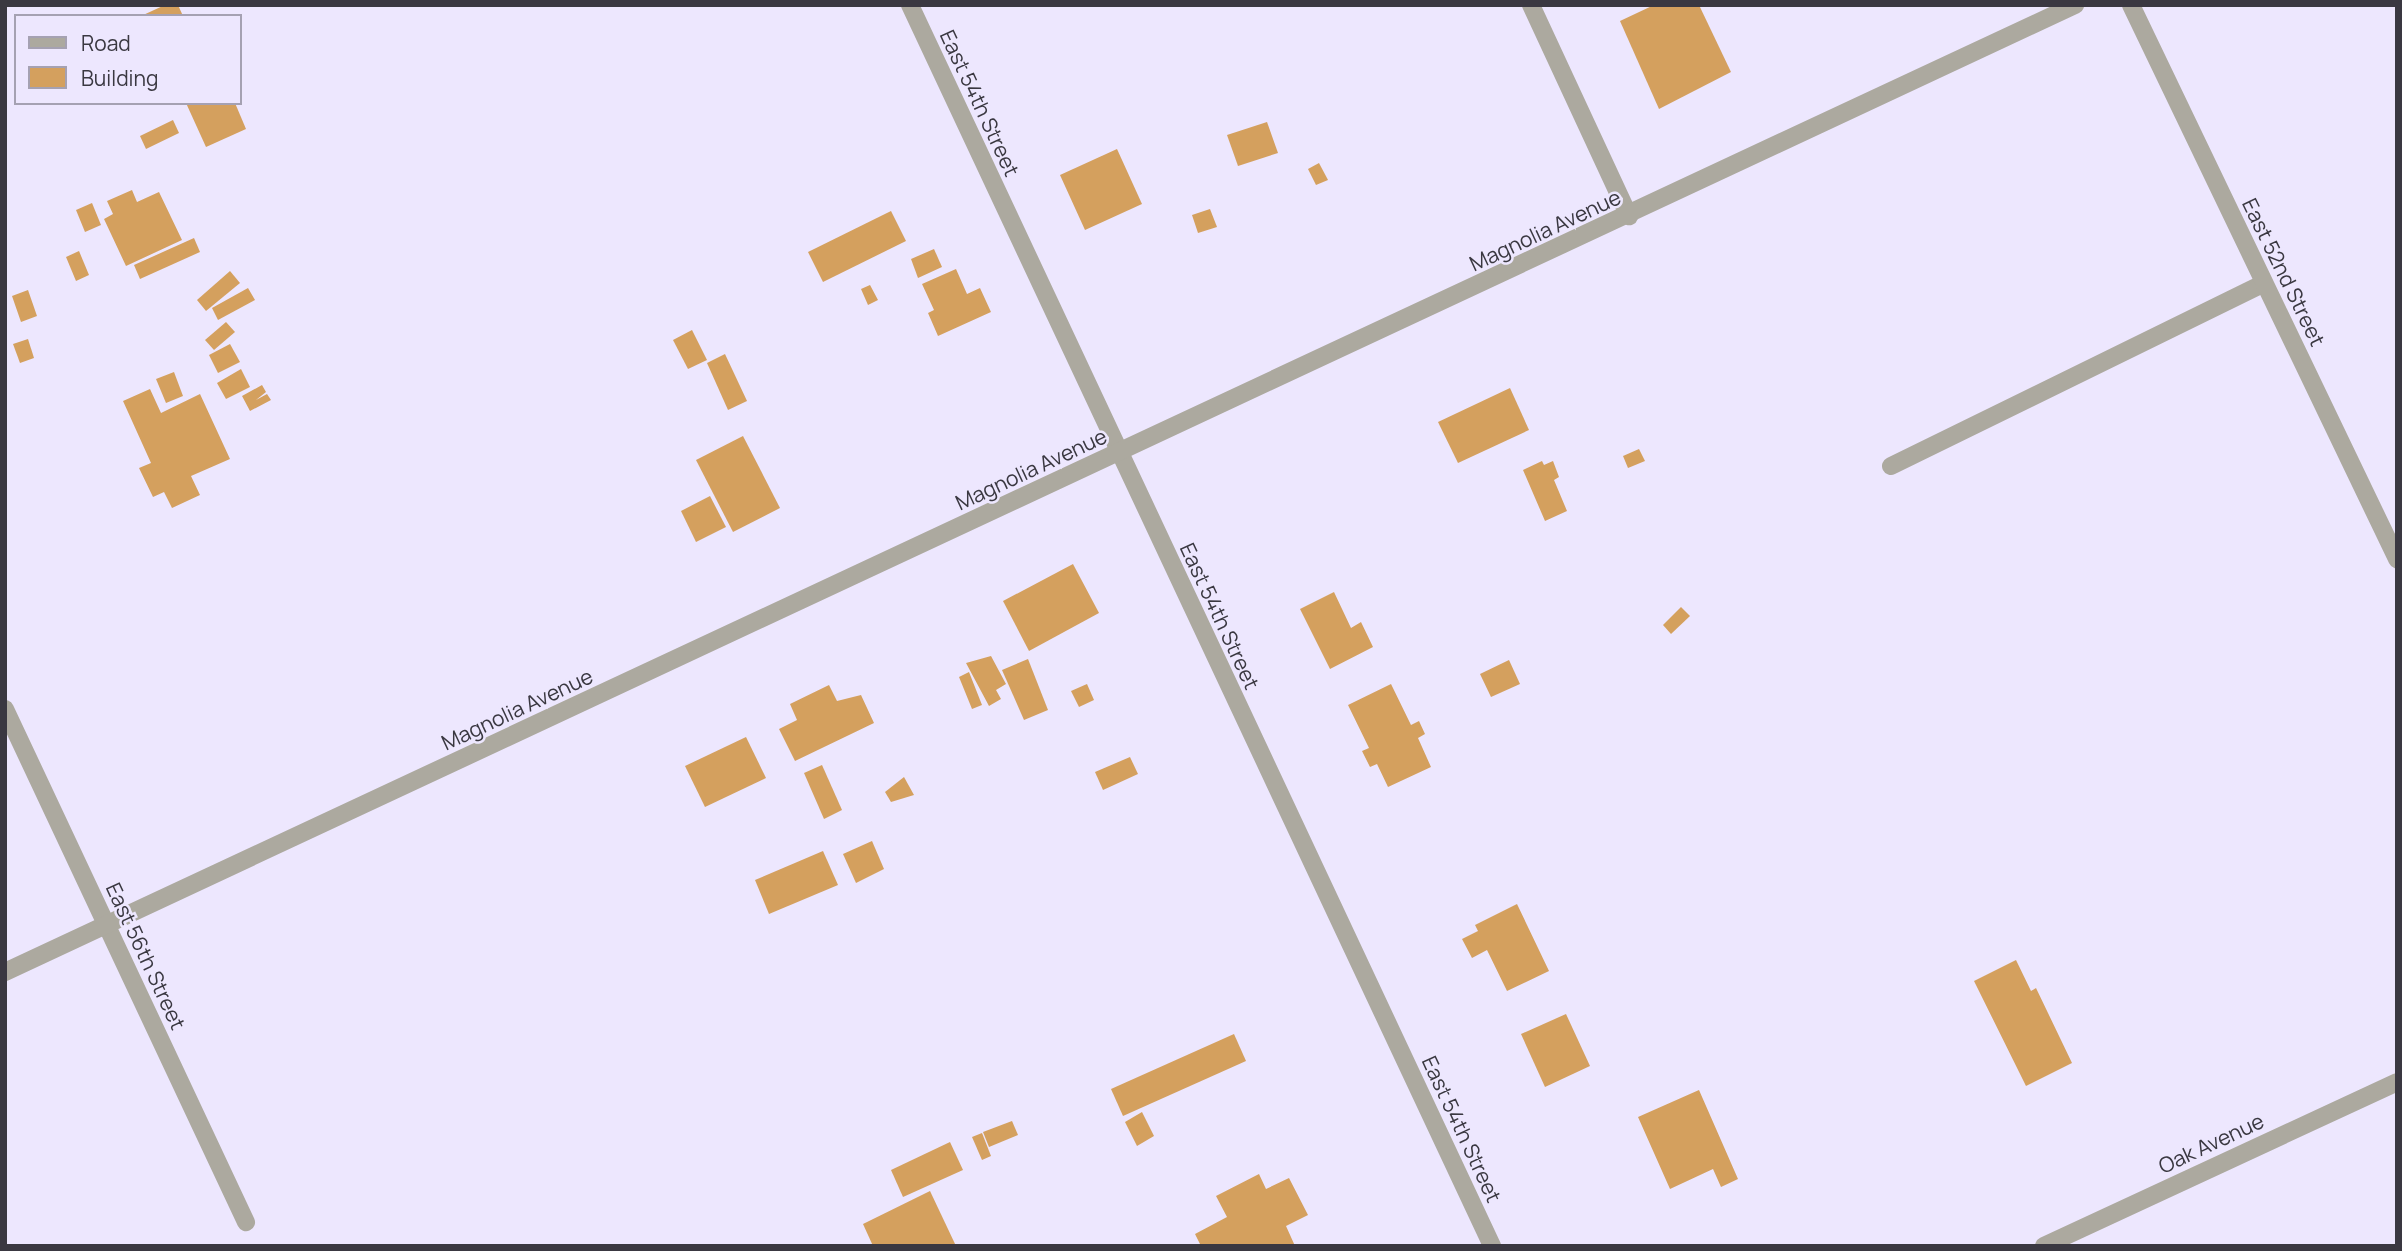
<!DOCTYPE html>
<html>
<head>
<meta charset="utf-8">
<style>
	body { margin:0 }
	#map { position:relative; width:2402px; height:1251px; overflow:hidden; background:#ede7fe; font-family:Manrope,sans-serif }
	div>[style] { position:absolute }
	.building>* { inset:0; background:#d4a05e }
	.service>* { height:18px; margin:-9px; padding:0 9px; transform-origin:9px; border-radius:9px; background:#aca99f }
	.minor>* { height:18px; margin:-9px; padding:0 9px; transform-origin:9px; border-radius:9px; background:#aca99f }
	span { translate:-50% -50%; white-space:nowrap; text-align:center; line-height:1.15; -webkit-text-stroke:5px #ede7fe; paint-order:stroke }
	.street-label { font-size:21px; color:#3a3841 }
	.frame { position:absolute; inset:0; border:7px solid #3a3841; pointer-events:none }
	.legend { position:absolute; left:14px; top:14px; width:228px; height:91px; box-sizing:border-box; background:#ede7fe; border:2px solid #a5a1b2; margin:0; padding:9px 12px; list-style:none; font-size:21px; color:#3a3841 }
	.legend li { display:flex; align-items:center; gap:14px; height:35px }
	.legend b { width:35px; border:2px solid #a5a1b2 }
</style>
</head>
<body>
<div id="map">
	<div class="building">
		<div style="clip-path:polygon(165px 5px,178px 5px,183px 16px,141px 16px)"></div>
		<div style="clip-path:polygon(1654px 5px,1699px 5px,1731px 72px,1659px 109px,1620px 21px)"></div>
		<div style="clip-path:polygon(186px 103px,235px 103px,246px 129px,206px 147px)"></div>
		<div style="clip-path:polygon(173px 120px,179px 133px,146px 149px,140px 136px)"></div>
		<div style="clip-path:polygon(1267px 122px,1278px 153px,1238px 166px,1227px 135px)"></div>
		<div style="clip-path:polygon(1117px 149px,1142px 204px,1085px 230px,1060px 175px)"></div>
		<div style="clip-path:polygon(1319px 163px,1328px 180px,1316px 185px,1308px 169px)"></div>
		<div style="clip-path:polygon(132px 190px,137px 202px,159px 192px,182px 240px,126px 266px,104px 219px,113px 214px,107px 201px)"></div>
		<div style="clip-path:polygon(92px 203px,101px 225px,85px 232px,76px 210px)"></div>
		<div style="clip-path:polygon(1210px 209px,1217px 227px,1198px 233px,1192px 215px)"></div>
		<div style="clip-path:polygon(891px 211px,906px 241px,823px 282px,808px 252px)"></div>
		<div style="clip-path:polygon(194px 238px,200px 252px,140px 279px,134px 265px)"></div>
		<div style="clip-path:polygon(934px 249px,942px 267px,918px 278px,911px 259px)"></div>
		<div style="clip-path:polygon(79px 251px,89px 275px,76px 281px,66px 257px)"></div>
		<div style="clip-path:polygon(956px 269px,967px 294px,980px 288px,991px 312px,938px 336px,928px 313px,934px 310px,922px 284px)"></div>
		<div style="clip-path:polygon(230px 271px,240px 283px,206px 311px,197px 300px)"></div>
		<div style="clip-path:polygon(870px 285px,878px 300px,868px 305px,861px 289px)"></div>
		<div style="clip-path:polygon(248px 288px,255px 300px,218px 320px,212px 308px)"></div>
		<div style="clip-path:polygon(28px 290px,37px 316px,21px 322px,12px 296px)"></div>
		<div style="clip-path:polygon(226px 322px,235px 332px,214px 350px,205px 340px)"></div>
		<div style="clip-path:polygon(692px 330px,707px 360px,688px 369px,673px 340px)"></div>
		<div style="clip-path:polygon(28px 339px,34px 358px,20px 363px,13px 344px)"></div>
		<div style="clip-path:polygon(230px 344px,240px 362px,218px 373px,209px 355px)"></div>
		<div style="clip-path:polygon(725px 354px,747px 401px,728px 410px,707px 363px)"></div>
		<div style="clip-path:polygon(241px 369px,250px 387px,226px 399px,217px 383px)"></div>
		<div style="clip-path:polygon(174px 372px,183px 396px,166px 403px,156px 379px)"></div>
		<div style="clip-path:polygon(262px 385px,266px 392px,256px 400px,267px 394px,271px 400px,250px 411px,242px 396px)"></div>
		<div style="clip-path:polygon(1510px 388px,1529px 430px,1458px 463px,1438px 422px)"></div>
		<div style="clip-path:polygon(150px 389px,161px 413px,200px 394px,230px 459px,191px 476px,200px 495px,172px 508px,164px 492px,153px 497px,139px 468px,151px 463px,123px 401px)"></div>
		<div style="clip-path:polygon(743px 436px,780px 508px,733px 532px,696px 460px)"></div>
		<div style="clip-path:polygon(1639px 449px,1645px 461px,1628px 468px,1623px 456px)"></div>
		<div style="clip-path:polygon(1542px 461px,1544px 465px,1553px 461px,1559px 477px,1554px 480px,1567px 511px,1545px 521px,1523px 470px)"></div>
		<div style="clip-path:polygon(710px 496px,726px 527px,696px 542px,681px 511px)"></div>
		<div style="clip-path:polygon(1073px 564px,1099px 613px,1029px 651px,1003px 601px)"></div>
		<div style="clip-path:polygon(1334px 592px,1351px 628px,1361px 622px,1373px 647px,1330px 669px,1300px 609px)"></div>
		<div style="clip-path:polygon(1681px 607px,1690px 616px,1671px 634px,1663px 625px)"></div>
		<div style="clip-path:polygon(991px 656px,1006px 684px,996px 690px,1001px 699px,989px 706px,966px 663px)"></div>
		<div style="clip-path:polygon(1028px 659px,1048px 710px,1024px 720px,1002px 670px)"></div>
		<div style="clip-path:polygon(1509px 660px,1520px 684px,1491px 697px,1480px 674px)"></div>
		<div style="clip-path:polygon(969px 672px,982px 705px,972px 709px,959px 677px)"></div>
		<div style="clip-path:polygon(1087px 684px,1094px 700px,1079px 707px,1071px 691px)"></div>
		<div style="clip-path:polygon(1391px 684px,1411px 725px,1419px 721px,1425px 734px,1418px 738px,1431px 767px,1388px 787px,1377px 764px,1370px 767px,1362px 751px,1369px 748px,1348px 705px)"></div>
		<div style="clip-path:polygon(829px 685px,837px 701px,861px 695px,874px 723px,795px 761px,779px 729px,797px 720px,790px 704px)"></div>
		<div style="clip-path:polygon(746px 737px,766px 778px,705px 807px,685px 766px)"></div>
		<div style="clip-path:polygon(1130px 757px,1138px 774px,1103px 790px,1095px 772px)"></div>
		<div style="clip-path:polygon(822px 765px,842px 810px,824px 819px,804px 773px)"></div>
		<div style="clip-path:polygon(904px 777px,914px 795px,891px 802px,885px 792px)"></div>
		<div style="clip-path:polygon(872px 841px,884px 869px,856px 883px,843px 854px)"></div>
		<div style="clip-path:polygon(823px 851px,838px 885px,769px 914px,755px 880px)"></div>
		<div style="clip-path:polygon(1517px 904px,1549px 971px,1507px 991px,1487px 950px,1472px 958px,1462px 939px,1478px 931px,1475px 925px)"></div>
		<div style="clip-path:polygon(2016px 960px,2031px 991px,2036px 988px,2072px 1063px,2026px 1086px,1974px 981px)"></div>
		<div style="clip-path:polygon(1566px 1014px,1590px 1066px,1545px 1087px,1521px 1034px)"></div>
		<div style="clip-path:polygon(1234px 1034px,1246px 1061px,1123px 1116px,1111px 1089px)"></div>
		<div style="clip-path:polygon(1699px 1090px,1738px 1179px,1721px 1187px,1713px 1169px,1670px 1189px,1638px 1117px)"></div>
		<div style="clip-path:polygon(1142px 1112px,1154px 1136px,1137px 1146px,1125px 1122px)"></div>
		<div style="clip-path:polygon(1012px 1121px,1018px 1135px,989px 1147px,983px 1132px)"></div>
		<div style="clip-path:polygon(982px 1133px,991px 1156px,982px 1160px,972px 1137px)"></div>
		<div style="clip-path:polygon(950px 1142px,963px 1170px,903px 1197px,891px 1170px)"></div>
		<div style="clip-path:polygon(1259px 1174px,1266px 1189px,1289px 1178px,1308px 1215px,1286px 1226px,1295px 1246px,1201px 1246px,1195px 1234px,1227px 1217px,1216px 1196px)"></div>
		<div style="clip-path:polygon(930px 1191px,956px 1246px,873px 1246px,863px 1224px)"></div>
	</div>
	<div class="service">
		<div style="left:1531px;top:5px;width:233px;rotate:65.1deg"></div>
		<div style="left:1891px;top:466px;width:415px;rotate:-26.1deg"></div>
	</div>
	<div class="minor">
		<div style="left:910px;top:5px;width:1371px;rotate:64.87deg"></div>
		<div style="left:2131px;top:5px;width:615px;rotate:64.35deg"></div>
		<div style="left:5px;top:709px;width:567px;rotate:64.84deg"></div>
		<div style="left:5px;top:972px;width:2285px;rotate:-25.04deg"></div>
		<div style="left:2044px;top:1246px;width:389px;rotate:-24.9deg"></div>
	</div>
	<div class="street-label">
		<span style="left:980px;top:103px;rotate:65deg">East 54th Street</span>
		<span style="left:1545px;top:230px;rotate:-25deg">Magnolia Avenue</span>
		<span style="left:2284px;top:272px;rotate:64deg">East 52nd Street</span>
		<span style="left:1031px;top:469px;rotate:-25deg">Magnolia Avenue</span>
		<span style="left:1220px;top:616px;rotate:65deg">East 54th Street</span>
		<span style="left:517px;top:709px;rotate:-25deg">Magnolia Avenue</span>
		<span style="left:146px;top:956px;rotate:65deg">East 56th Street</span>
		<span style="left:1462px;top:1129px;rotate:65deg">East 54th Street</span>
		<span style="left:2211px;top:1143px;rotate:-25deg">Oak Avenue</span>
	</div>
	<div class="frame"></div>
	<ul class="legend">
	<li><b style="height:9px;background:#aca99f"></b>Road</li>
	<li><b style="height:19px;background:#d4a05e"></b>Building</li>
	</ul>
</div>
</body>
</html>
